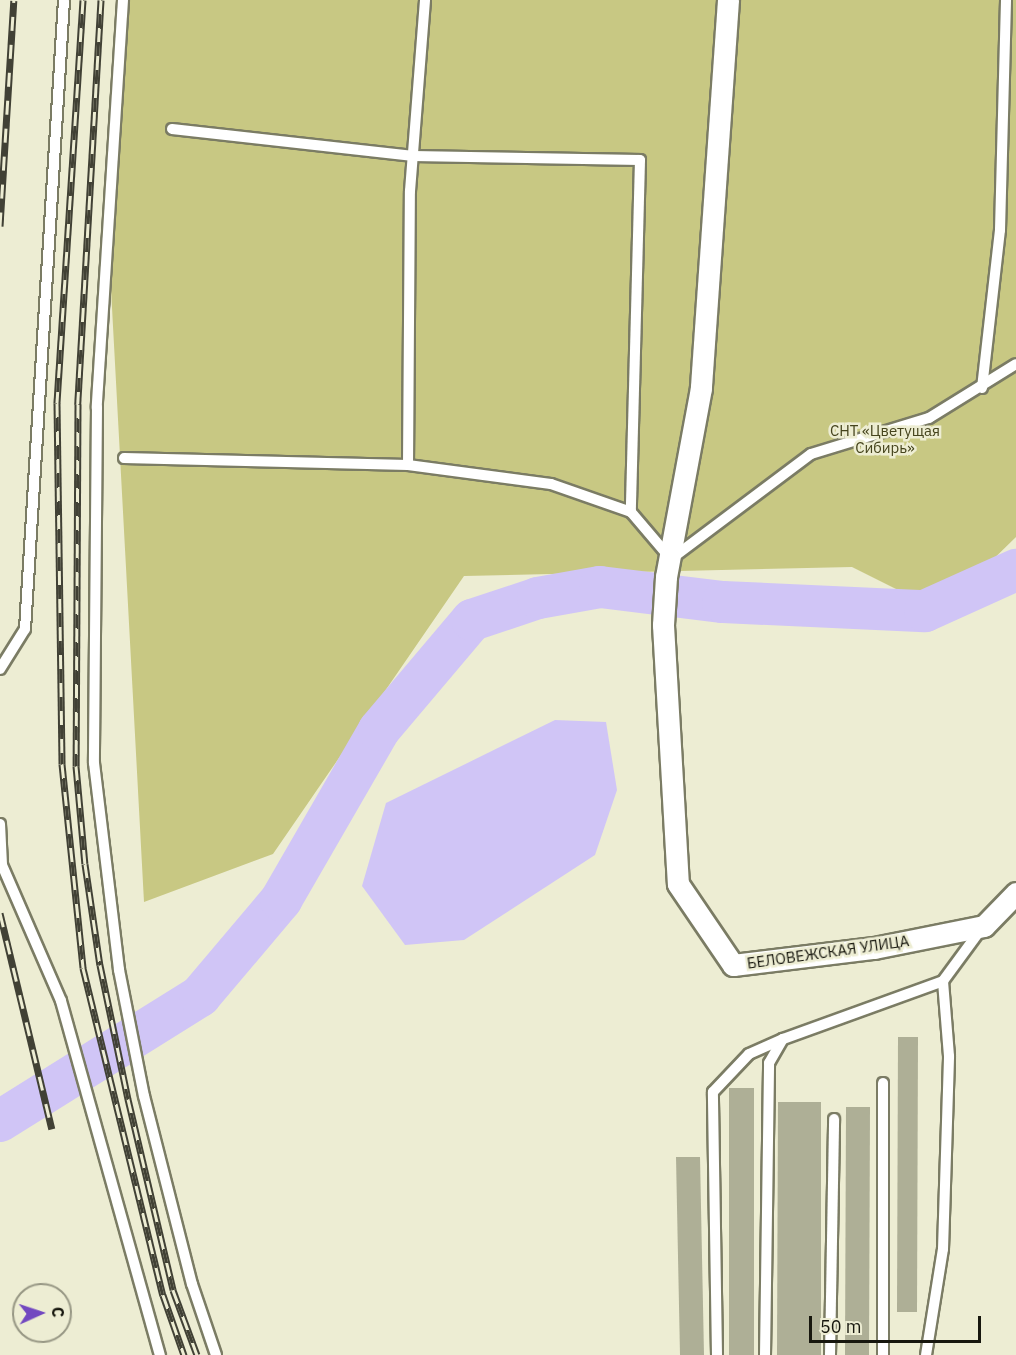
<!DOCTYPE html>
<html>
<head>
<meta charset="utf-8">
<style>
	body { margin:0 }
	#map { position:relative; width:1016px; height:1355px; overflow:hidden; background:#ededd3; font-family:"IBM Plex Sans",sans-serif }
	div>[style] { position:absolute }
	.green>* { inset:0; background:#c8c883 }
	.water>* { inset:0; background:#d0c5f6 }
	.river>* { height:42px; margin:-21px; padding:0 21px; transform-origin:21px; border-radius:21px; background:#d0c5f6 }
	.building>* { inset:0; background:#aeaf96 }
	.roads { filter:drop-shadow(2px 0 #7b7c64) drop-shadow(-2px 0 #7b7c64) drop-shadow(0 2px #7b7c64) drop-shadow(0 -2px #7b7c64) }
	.lane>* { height:10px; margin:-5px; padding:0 5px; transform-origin:5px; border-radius:5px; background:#fff }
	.street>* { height:21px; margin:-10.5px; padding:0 10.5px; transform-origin:10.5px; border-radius:10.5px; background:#fff }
	.rail>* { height:7px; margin-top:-3.5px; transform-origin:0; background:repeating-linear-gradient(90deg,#ededd3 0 14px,#414135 0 28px); box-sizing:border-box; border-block:2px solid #414135 }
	span { translate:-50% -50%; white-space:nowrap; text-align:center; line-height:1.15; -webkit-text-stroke:5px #ededd3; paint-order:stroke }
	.park-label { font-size:15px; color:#45441d }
	.street-label { font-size:15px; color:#17170e }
	.north { position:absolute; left:12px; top:1283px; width:60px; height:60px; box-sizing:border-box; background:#ededd3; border:2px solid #979784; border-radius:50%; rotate:87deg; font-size:16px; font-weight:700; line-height:24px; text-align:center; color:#17170e }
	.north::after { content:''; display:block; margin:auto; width:21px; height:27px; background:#7248c0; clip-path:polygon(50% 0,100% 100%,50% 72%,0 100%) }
	.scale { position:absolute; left:809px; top:1316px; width:172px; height:27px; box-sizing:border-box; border:3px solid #17170e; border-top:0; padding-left:8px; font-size:18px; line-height:21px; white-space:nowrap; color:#17170e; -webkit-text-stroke:4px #ededd3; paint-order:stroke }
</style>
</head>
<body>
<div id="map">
	<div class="green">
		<div style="clip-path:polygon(126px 0,1016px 0,1016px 537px,974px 578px,932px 607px,852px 567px,464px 576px,273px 854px,144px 902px,109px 252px)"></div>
	</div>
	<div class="water">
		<div style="clip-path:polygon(555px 720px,606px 722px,617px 790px,595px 855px,464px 940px,405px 945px,362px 886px,386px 803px)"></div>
	</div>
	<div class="river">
		<div style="left:0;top:1121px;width:236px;rotate:-32deg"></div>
		<div style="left:200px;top:996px;width:126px;rotate:-49.8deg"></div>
		<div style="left:281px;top:900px;width:196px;rotate:-60deg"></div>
		<div style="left:379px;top:730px;width:144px;rotate:-49.8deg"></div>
		<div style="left:472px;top:620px;width:70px;rotate:-18.4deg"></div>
		<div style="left:538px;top:598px;width:63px;rotate:-10.1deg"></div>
		<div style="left:600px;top:587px;width:124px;rotate:7deg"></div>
		<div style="left:723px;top:602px;width:202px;rotate:2.6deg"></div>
		<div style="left:925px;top:611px;width:100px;rotate:-24.3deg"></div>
	</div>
	<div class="building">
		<div style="clip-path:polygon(898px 1037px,918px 1037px,917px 1312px,897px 1312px)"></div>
		<div style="clip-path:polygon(729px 1088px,754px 1088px,754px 1355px,729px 1355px)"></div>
		<div style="clip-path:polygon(778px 1102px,821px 1102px,821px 1355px,777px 1355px)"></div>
		<div style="clip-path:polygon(846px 1107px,870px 1107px,869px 1355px,845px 1355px)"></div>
		<div style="clip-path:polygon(676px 1157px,700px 1157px,704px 1355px,680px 1355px)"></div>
	</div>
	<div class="roads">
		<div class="lane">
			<div style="left:123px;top:0;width:408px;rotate:93.7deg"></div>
			<div style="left:97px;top:407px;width:356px;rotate:90.5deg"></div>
			<div style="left:94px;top:763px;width:209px;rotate:83.1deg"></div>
			<div style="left:119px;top:970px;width:128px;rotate:78.8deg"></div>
			<div style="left:144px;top:1096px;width:194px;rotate:75.7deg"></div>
			<div style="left:192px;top:1284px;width:75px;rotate:71.3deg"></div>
			<div style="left:172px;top:129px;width:243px;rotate:6.4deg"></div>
			<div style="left:413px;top:156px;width:227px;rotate:1deg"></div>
			<div style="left:640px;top:160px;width:352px;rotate:91.5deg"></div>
			<div style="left:982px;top:388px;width:159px;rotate:-83.5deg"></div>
			<div style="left:1000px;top:230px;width:230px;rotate:-88.5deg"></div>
			<div style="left:124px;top:458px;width:284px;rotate:1.4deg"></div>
			<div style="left:408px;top:465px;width:144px;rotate:7.6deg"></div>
			<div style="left:551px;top:484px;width:85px;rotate:19.3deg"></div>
			<div style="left:631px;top:512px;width:62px;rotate:49.6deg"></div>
			<div style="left:671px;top:559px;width:175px;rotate:-36.9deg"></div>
			<div style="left:811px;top:454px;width:123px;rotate:-17deg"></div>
			<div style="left:929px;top:418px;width:102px;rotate:-31.8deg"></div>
			<div style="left:408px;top:465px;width:274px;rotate:-89.6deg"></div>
			<div style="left:410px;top:191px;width:192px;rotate:-85.5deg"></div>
			<div style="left:0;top:669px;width:47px;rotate:-58deg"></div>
			<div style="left:25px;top:629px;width:630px;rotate:-86.45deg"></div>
			<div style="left:0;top:824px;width:41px;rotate:87.2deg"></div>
			<div style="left:2px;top:865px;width:148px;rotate:66.5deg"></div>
			<div style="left:61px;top:1001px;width:368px;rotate:74.4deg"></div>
			<div style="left:883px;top:1083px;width:272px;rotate:90deg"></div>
			<div style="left:717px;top:1355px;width:263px;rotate:-90.9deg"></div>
			<div style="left:713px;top:1092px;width:52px;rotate:-46.5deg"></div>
			<div style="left:749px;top:1054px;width:37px;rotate:-24deg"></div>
			<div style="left:765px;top:1355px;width:292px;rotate:-89.2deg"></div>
			<div style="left:769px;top:1063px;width:28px;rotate:-60deg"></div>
			<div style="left:783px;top:1039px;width:170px;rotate:-19.9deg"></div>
			<div style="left:943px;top:981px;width:66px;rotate:-53.7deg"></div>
			<div style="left:830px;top:1355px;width:236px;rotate:-89deg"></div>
			<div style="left:926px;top:1355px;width:107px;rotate:-80.9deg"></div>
			<div style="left:943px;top:1249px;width:193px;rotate:-88.2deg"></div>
			<div style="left:949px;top:1056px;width:75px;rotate:-94.6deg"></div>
		</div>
		<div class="street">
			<div style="left:728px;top:0;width:389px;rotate:94deg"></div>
			<div style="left:701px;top:388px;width:192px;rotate:100.5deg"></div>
			<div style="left:666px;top:577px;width:48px;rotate:93.6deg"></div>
			<div style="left:663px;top:625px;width:259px;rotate:86.7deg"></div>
			<div style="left:678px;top:884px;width:98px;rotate:55.8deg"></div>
			<div style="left:733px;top:965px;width:142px;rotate:-6.9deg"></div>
			<div style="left:874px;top:948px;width:112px;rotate:-11.3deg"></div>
			<div style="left:984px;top:926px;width:46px;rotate:-45.9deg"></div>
		</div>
	</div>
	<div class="rail">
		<div style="left:83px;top:0;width:404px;rotate:93.7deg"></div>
		<div style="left:57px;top:403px;width:361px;rotate:89.2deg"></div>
		<div style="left:62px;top:764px;width:205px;rotate:84.1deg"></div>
		<div style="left:83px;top:968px;width:337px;rotate:76.3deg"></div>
		<div style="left:163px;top:1295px;width:64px;rotate:70.7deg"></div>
		<div style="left:101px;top:0;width:405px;rotate:93.3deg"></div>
		<div style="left:78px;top:404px;width:362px;rotate:90.3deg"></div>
		<div style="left:76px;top:766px;width:98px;rotate:84.8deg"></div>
		<div style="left:85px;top:864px;width:102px;rotate:81.6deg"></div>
		<div style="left:100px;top:965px;width:137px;rotate:78.2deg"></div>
		<div style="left:128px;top:1099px;width:196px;rotate:76.7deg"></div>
		<div style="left:173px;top:1290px;width:69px;rotate:69.7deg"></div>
		<div style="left:0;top:226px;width:226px;rotate:-86.5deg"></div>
		<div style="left:0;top:913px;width:222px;rotate:76.5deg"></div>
	</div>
	<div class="park-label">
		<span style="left:885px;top:439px">СНТ «Цветущая<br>Сибирь»</span>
	</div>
	<div class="street-label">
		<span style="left:828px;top:952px;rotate:-8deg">БЕЛОВЕЖСКАЯ УЛИЦА</span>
	</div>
	<div class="north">С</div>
	<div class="scale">50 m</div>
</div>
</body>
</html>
